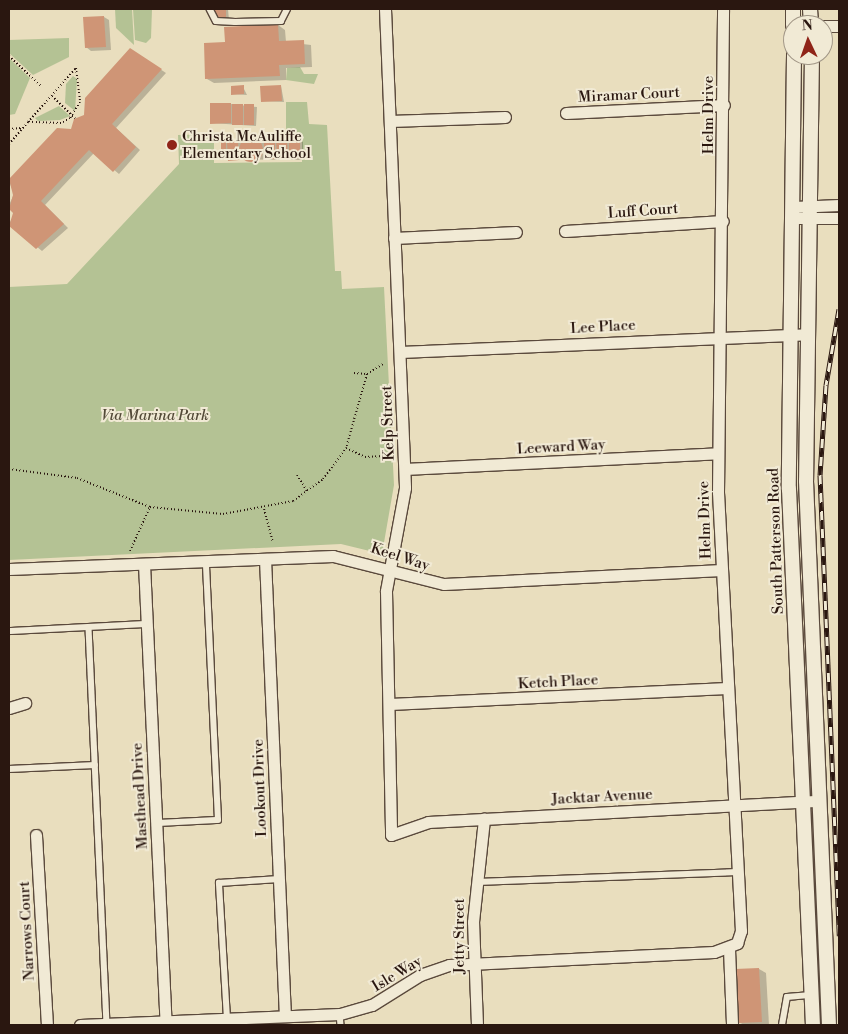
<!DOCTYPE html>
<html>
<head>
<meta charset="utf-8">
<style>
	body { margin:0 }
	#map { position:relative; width:848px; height:1034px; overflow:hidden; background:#e9debe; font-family:"Libre Bodoni",serif }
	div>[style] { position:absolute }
	.green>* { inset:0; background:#b4c294 }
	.shadow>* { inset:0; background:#0003 }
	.building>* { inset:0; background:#cf9576 }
	.round { border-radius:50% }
	.path>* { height:2px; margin-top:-1px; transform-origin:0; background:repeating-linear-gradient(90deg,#2a1710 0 1px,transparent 0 3.5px) }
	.roads { filter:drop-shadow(1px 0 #5a493c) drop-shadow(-1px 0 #5a493c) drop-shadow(0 1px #5a493c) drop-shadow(0 -1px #5a493c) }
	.service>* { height:5.5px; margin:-2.75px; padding:0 2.75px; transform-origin:2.75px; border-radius:2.75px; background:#f1ead5 }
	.minor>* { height:11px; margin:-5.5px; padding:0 5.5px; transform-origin:5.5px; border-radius:5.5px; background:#f1ead5 }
	.tertiary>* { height:14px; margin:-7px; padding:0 7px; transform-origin:7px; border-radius:7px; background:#f1ead5 }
	.rail>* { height:5px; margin-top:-2.5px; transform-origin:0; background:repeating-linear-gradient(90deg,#f1ead5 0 9px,#2a1710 0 18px); box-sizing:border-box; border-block:1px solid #2a1710 }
	.dots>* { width:14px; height:14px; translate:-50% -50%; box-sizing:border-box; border:2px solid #f1ead5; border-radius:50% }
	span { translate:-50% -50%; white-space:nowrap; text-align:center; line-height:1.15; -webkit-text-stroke:4px #f1ead5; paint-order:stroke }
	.street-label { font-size:15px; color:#2a1710 }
	.poi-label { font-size:15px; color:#2a1710 }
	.left { translate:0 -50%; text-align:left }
	.park-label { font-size:15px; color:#534a38; font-style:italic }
	.frame { position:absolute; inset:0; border:10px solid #2a1710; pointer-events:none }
	.north { position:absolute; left:783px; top:15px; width:50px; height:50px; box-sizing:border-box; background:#f1ead5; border:1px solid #a19686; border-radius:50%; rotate:357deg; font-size:14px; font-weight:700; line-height:20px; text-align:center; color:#2a1710 }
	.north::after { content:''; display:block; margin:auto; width:18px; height:22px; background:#8f2418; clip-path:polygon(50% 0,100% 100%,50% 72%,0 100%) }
</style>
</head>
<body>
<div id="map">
	<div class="green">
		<div style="clip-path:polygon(115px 9px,132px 9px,134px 45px,116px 28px)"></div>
		<div style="clip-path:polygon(133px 9px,152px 9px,151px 38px,146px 43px,135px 40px)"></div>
		<div style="clip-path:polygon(69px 38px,69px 57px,33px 75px,9px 53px,9px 40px)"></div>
		<div style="clip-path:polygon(9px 58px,30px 78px,15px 114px,9px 115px)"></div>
		<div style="clip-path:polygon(300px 67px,304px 74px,318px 74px,314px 84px,286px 80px,287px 68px)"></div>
		<div style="clip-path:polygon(73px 76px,77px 79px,75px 111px,65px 103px,66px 84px)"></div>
		<div style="clip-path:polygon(286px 102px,307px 102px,309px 124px,327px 125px,335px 271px,341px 271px,342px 289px,384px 287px,394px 485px,382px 554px,341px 544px,9px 560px,9px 287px,67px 284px,179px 164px,178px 135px,214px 134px,214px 163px,302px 162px,302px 136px,286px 136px)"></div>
		<div style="clip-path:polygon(59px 106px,70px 116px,60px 120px,38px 121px,35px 118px)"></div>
	</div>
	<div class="shadow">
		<div style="clip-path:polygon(216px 9px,228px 9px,229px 20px,216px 18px)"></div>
		<div style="clip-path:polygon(104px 17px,109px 20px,111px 50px,91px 51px,86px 47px)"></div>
		<div style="clip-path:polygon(278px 25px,285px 30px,286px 42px,311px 45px,312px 67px,286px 68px,286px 80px,214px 83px,207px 79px,226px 43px,225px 28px)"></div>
		<div style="clip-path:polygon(136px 53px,166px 73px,116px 128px,140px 150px,119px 174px,94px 153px,45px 205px,68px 228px,42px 251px,9px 224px,15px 213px,9px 205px,14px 194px,9px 181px,57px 130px,72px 130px)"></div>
		<div style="clip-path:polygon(281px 86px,284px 102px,262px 101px)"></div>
		<div style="clip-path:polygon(243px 87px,247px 95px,232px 94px)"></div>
		<div style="clip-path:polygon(231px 104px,257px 107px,256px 126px,211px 123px)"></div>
		<div style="clip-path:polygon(274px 140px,303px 142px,303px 160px,224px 159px,225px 141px)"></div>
		<div style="clip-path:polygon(759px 969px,766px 973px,769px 1025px,744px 1025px,739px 1022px)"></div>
	</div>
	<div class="building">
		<div style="clip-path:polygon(214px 9px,226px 9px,226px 19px,215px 19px)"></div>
		<div style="clip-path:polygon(104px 16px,106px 47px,85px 48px,83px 17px)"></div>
		<div style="clip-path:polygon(278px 24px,279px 41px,304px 40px,305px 64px,279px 65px,280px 76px,205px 79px,204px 43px,225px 42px,224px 27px)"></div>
		<div style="clip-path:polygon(130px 48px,162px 69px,112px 124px,136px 147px,113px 172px,89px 150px,41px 201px,64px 224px,36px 249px,9px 226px,13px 213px,9px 209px,13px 195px,9px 179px,57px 128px,71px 129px,74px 119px,84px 115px,85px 98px)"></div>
		<div style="clip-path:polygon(244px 85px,244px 94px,231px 95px,231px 86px)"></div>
		<div style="clip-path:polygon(281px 85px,282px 101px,261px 102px,260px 86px)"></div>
		<div style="clip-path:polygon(210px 103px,231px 103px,231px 123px,210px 124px)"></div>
		<div style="clip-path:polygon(232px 104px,243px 104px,243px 125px,232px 125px)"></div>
		<div style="clip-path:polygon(244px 104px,254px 104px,254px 125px,244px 125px)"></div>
		<div class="round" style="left:239px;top:138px;width:24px;height:24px"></div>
		<div style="clip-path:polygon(300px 138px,300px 158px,289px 159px,289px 139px)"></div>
		<div style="clip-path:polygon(264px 139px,275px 139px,275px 159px,264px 159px)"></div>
		<div style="clip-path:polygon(276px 139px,287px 139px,288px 159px,277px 159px)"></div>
		<div style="clip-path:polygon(221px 140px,226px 140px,226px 160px,221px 159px)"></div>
		<div style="clip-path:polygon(227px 141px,238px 141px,239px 160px,228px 161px)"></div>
		<div style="clip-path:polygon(759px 968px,762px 1022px,738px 1023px,735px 969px)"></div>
	</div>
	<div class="path">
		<div style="left:9px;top:56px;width:45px;rotate:43.2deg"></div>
		<div style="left:76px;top:68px;width:34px;rotate:83deg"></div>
		<div style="left:80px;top:102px;width:19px;rotate:122deg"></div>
		<div style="left:70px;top:118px;width:10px;rotate:151deg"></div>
		<div style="left:61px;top:123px;width:33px;rotate:-178deg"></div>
		<div style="left:28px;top:122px;width:72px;rotate:-48.4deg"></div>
		<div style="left:52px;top:96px;width:32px;rotate:44deg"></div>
		<div style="left:9px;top:129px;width:12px;rotate:-5deg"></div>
		<div style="left:9px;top:144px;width:29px;rotate:-49deg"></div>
		<div style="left:354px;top:373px;width:13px;rotate:4deg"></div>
		<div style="left:367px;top:374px;width:19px;rotate:-32deg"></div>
		<div style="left:367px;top:374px;width:77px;rotate:105.8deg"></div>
		<div style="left:346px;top:448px;width:21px;rotate:25deg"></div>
		<div style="left:365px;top:457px;width:18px;rotate:-3deg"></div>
		<div style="left:9px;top:469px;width:69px;rotate:7.5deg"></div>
		<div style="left:77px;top:478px;width:79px;rotate:21.7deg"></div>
		<div style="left:150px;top:507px;width:73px;rotate:5.5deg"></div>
		<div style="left:223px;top:514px;width:71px;rotate:-10.5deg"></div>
		<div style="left:293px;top:501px;width:37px;rotate:-36deg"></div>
		<div style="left:323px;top:479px;width:39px;rotate:-53deg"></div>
		<div style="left:297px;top:475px;width:19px;rotate:58deg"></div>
		<div style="left:264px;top:509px;width:35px;rotate:75deg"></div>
		<div style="left:130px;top:551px;width:48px;rotate:-65.6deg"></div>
	</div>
	<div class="roads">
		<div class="service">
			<div style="left:210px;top:9px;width:13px;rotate:63deg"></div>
			<div style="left:216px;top:21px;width:19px;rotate:3deg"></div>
			<div style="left:235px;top:22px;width:46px;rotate:-1.2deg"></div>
			<div style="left:281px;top:21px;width:13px;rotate:-63deg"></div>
			<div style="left:89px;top:628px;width:396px;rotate:87.4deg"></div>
			<div style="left:9px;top:631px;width:138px;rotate:-2.9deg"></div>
			<div style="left:9px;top:769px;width:86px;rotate:-2.7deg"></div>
			<div style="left:156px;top:823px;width:62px;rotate:-2.8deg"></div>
			<div style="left:218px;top:820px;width:258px;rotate:-92.7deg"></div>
			<div style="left:477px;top:882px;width:260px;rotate:-2.2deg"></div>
			<div style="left:340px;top:1014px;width:11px;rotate:85deg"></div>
			<div style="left:227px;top:1019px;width:136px;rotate:-93.4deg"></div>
			<div style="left:219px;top:883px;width:60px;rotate:-3.8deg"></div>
			<div style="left:782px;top:1025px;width:28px;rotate:-80deg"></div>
			<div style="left:787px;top:997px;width:24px;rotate:-5deg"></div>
		</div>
		<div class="minor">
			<div style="left:385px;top:9px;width:479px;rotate:87.6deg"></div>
			<div style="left:405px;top:488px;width:105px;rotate:100.5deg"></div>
			<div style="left:386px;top:591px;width:244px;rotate:88.8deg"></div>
			<div style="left:391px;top:835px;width:39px;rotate:-19deg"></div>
			<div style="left:428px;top:822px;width:392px;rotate:-3.1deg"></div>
			<div style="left:823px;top:26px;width:16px"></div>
			<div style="left:566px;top:113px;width:158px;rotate:-2.9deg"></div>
			<div style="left:390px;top:121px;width:115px;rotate:-2deg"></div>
			<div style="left:794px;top:207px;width:45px;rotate:-2.5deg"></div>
			<div style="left:793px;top:218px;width:46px"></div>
			<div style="left:565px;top:231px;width:158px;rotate:-3.6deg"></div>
			<div style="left:394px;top:238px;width:122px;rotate:-2.8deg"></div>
			<div style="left:400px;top:352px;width:408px;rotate:-2.5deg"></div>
			<div style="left:405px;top:469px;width:313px;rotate:-2.9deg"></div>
			<div style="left:265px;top:559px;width:457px;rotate:87.5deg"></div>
			<div style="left:144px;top:564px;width:462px;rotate:87.3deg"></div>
			<div style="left:9px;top:569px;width:324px;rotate:-2.3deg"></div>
			<div style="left:333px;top:556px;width:114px;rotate:14.2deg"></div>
			<div style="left:444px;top:584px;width:278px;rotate:-2.9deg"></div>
			<div style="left:390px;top:704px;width:337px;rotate:-2.7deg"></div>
			<div style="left:9px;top:708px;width:17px;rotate:-17deg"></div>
			<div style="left:36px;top:835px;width:190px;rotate:86.7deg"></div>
			<div style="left:729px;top:949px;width:76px;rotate:87.7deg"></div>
			<div style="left:80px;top:1025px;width:260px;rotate:-2.4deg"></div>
			<div style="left:340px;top:1014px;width:33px;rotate:-16deg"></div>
			<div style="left:372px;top:1005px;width:57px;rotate:-32deg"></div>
			<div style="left:420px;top:975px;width:31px;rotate:-19deg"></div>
			<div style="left:449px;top:965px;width:265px;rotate:-2.8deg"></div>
			<div style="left:714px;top:952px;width:25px;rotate:-21deg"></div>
			<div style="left:737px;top:943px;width:13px;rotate:-72deg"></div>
			<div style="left:741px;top:931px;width:440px;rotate:-93deg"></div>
			<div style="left:718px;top:492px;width:483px;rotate:-89.4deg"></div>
			<div style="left:477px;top:1025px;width:103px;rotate:-92.2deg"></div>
			<div style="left:473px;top:922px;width:104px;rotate:-83.9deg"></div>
		</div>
		<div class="tertiary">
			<div style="left:793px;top:9px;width:16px;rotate:90deg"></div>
			<div style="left:810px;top:9px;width:16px;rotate:86deg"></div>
			<div style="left:794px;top:55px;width:434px;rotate:90.7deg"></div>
			<div style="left:789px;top:489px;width:537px;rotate:87.44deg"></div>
			<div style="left:812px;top:55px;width:426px;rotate:90.8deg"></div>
			<div style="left:806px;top:481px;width:544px;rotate:87.58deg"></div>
		</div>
	</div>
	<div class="rail">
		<div style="left:839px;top:309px;width:77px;rotate:99.7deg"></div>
		<div style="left:826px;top:385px;width:90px;rotate:93.8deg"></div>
		<div style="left:820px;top:475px;width:461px;rotate:87.6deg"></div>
	</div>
	<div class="dots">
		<div style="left:172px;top:145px;background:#8f2418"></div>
	</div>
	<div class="street-label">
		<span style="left:629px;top:95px;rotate:-3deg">Miramar Court</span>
		<span style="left:709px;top:115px;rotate:-90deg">Helm Drive</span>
		<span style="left:643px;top:211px;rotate:-4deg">Luff Court</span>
		<span style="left:603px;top:327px;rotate:-3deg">Lee Place</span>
		<span style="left:388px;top:423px;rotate:-92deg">Kelp Street</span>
		<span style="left:561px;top:447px;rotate:-3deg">Leeward Way</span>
		<span style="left:705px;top:520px;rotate:-92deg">Helm Drive</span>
		<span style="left:776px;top:541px;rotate:-92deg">South Patterson Road</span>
		<span style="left:400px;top:557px;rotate:18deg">Keel Way</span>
		<span style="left:558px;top:682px;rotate:-3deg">Ketch Place</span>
		<span style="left:260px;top:788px;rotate:-92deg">Lookout Drive</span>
		<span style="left:140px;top:796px;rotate:-93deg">Masthead Drive</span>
		<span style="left:602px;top:797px;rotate:-3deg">Jacktar Avenue</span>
		<span style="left:27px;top:931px;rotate:-93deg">Narrows Court</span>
		<span style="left:460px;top:936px;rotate:-90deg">Jetty Street</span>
		<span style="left:397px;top:974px;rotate:-31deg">Isle Way</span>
	</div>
	<div class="poi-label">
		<span class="left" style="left:182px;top:145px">Christa McAuliffe<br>Elementary School</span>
	</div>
	<div class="park-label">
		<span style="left:155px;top:416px">Via Marina Park</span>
	</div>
	<div class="frame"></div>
	<div class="north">N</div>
</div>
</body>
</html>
